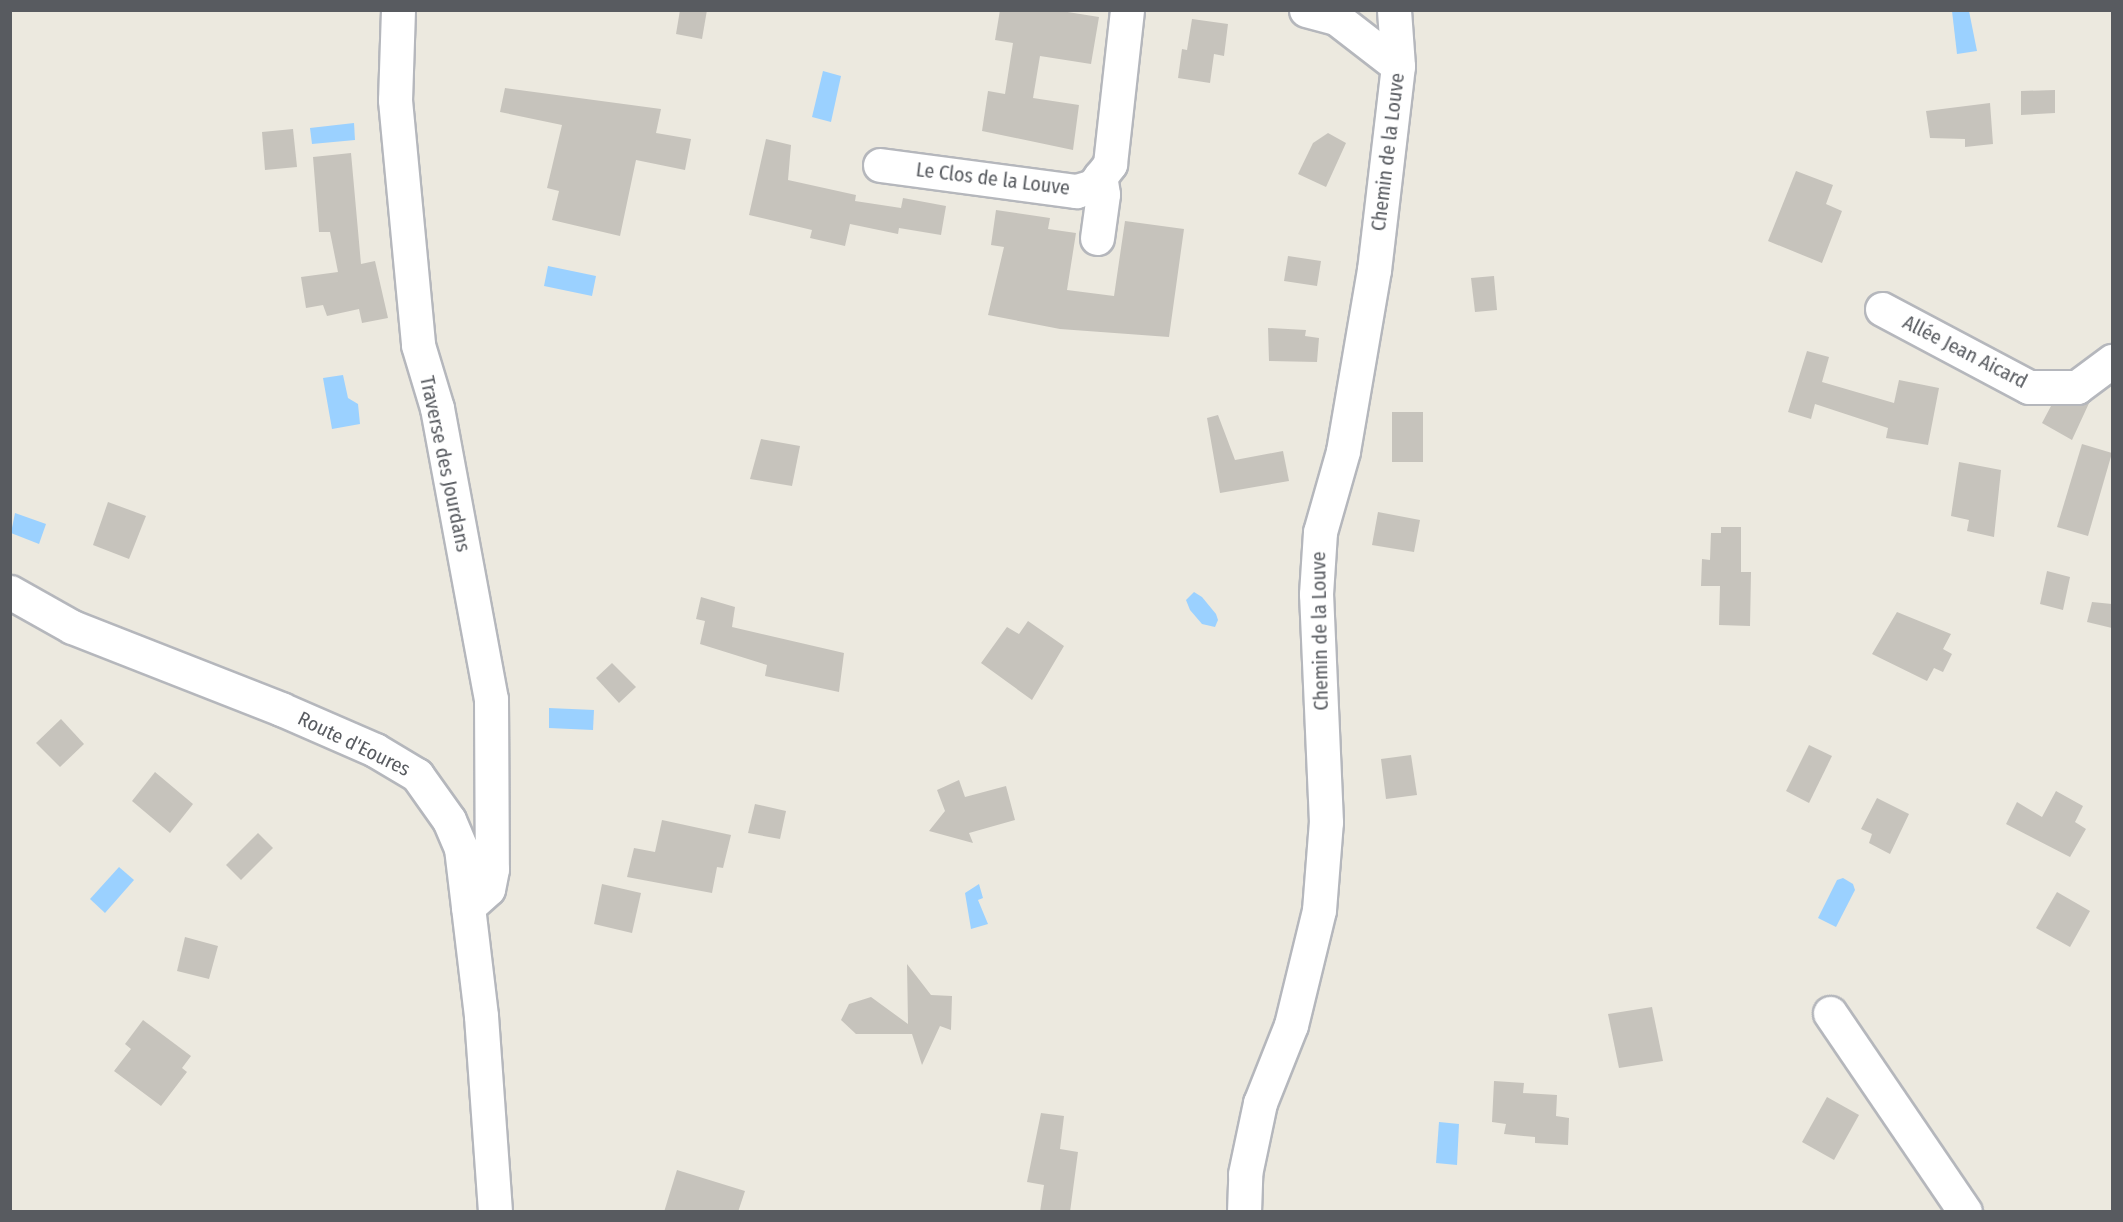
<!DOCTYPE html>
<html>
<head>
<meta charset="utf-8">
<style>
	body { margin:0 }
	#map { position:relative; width:2123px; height:1222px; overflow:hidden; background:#ece9df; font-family:"Fira Sans Condensed",sans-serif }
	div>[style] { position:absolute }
	.water>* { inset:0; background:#9bd1ff }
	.building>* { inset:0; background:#c6c3bc }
	.roads { filter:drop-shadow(2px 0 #b5b7bc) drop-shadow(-2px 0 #b5b7bc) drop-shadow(0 2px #b5b7bc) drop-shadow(0 -2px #b5b7bc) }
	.street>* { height:33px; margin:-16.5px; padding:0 16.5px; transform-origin:16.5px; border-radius:16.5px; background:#fff }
	.secondary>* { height:33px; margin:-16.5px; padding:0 16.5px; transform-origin:16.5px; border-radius:16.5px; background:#fff }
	span { translate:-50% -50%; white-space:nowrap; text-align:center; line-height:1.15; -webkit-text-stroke:4.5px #fff; paint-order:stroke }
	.street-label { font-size:20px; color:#585b60 }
	.frame { position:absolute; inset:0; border:12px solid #585b60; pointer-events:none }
</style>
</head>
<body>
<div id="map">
	<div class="water">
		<div style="clip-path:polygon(1952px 11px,1969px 11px,1977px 51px,1957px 54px)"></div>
		<div style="clip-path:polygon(823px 71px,841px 76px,831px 122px,812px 117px)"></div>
		<div style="clip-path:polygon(354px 123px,355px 140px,312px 144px,310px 128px)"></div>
		<div style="clip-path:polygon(548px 266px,596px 276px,592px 296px,544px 286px)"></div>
		<div style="clip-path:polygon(343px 375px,348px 398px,358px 404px,360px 424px,332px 429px,323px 378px)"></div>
		<div style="clip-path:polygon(15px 513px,46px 524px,39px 544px,11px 533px)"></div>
		<div style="clip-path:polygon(1194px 592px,1202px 597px,1216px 614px,1218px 620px,1215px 627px,1202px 624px,1190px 610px,1186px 600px)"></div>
		<div style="clip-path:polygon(549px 708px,594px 710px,593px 730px,549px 728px)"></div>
		<div style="clip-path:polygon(119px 867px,134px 880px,105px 913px,90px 899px)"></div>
		<div style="clip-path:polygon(1843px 878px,1853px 884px,1855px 890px,1836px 927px,1818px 918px,1837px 880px)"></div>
		<div style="clip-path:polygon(979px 884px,983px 898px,978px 900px,988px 924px,971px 929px,965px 893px)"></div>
		<div style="clip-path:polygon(1439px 1122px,1459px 1124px,1457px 1165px,1436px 1163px)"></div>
	</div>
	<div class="building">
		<div style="clip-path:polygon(680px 10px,707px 10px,702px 39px,676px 34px)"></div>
		<div style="clip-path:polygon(1000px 10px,1055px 10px,1099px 17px,1091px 64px,1040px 56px,1033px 98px,1079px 105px,1073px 150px,982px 131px,988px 91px,1005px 94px,1013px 43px,995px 40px)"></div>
		<div style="clip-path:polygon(1192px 19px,1228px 24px,1224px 56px,1214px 54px,1210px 83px,1178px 78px,1182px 49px,1187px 50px)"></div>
		<div style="clip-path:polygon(505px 88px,661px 109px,656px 133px,691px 139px,685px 170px,636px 160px,620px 236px,552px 220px,559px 191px,547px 188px,562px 125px,500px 112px)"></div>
		<div style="clip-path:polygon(2055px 90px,2055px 113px,2021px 115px,2021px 91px)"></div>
		<div style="clip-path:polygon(1990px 103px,1993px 144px,1965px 147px,1965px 139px,1930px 138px,1926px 111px)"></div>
		<div style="clip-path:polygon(293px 129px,297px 167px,265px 170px,262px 132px)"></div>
		<div style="clip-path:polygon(1328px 133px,1346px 143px,1326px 187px,1298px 174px,1313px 143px)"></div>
		<div style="clip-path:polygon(766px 139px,791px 145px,788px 180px,856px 195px,855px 201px,901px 208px,903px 198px,946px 206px,941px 235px,899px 228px,898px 234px,850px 224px,845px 246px,810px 238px,812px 230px,749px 215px)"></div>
		<div style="clip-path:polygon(351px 153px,361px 264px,375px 261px,388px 318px,362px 323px,359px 309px,327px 316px,323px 305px,306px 308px,301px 277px,338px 272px,330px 232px,319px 232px,313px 157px)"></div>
		<div style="clip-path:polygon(1796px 171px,1833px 185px,1826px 204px,1842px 211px,1822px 263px,1768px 241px)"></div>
		<div style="clip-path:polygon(996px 210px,1050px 218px,1048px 229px,1076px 233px,1067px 290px,1114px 296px,1125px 221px,1184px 229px,1169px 337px,1060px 329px,988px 315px,1004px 247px,991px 245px)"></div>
		<div style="clip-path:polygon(1288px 256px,1321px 261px,1317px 286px,1284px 281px)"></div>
		<div style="clip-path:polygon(1494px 276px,1497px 310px,1475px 312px,1471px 278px)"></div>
		<div style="clip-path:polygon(1268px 328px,1306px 330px,1305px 336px,1319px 338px,1317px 362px,1269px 361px)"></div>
		<div style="clip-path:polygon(1807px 351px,1829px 357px,1822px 382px,1894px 403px,1899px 380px,1939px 388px,1928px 445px,1886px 438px,1888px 428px,1815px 404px,1811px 419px,1788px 412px)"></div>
		<div style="clip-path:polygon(2090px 401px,2072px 440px,2042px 423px,2051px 406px,2077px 406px)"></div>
		<div style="clip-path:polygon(1392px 412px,1423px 412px,1423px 462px,1392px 462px)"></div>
		<div style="clip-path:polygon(1218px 415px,1235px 460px,1283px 451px,1289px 481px,1220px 493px,1207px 418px)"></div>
		<div style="clip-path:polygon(761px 439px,800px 446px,792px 486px,750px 479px)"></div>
		<div style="clip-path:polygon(2082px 444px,2112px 453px,2088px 536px,2057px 527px)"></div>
		<div style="clip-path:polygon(1959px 462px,2001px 470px,1994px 537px,1967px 531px,1969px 520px,1951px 516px)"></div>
		<div style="clip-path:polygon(108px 502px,146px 516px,129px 559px,93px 545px)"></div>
		<div style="clip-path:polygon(1378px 512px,1420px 520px,1414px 552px,1372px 545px)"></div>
		<div style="clip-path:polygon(1721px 527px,1741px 527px,1741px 572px,1751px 572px,1750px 626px,1719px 625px,1720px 586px,1701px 586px,1702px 559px,1710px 560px,1711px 533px,1721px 533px)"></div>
		<div style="clip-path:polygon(2047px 571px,2070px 577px,2063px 610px,2040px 604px)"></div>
		<div style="clip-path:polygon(701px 597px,735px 607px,732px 627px,844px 653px,839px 692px,765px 676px,767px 665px,700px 644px,705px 621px,696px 619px)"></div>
		<div style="clip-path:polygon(2092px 602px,2112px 604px,2112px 628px,2087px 622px)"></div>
		<div style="clip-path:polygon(1897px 612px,1951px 634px,1943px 649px,1952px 654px,1943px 672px,1934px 668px,1927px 681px,1872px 654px)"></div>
		<div style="clip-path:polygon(1028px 621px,1064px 646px,1032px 700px,981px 663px,1007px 627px,1019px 634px)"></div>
		<div style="clip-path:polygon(612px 663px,636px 687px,619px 703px,596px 678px)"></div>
		<div style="clip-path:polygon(61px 719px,84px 744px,60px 767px,36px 743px)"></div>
		<div style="clip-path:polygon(1809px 745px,1832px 756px,1809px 803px,1786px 791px)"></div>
		<div style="clip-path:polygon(1411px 755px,1417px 795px,1386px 799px,1381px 759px)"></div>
		<div style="clip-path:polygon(155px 772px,193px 804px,170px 833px,132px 801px)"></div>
		<div style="clip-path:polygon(959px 780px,965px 797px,1006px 786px,1015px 820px,969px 833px,973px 843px,929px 831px,945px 811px,937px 790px)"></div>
		<div style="clip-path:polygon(2056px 791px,2083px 806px,2075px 822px,2086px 829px,2070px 857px,2006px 824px,2017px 802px,2042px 817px)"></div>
		<div style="clip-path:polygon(1877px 798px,1909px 814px,1890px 854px,1869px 843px,1872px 834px,1861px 829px)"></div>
		<div style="clip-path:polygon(755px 804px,786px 811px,780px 839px,748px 833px)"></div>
		<div style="clip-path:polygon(662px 820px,731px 835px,723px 868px,717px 867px,712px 893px,627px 877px,634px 848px,655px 852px)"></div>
		<div style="clip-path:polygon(258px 833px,273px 848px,241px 880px,226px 865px)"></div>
		<div style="clip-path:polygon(602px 884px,641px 893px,632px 933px,594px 924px)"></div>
		<div style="clip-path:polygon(2057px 892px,2090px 911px,2070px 947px,2036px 928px)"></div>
		<div style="clip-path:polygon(185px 937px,218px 946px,209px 979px,177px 971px)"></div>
		<div style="clip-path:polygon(907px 964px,931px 995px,952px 996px,951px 1030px,940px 1026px,922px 1065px,912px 1034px,856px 1034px,841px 1020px,849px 1004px,871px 997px,908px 1024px)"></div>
		<div style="clip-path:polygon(1652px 1007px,1663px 1061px,1619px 1068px,1608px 1014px)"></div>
		<div style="clip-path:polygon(143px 1020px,191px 1056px,182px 1068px,187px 1072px,161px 1106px,114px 1071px,131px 1049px,125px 1044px)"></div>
		<div style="clip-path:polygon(1494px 1081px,1524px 1083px,1523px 1093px,1557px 1095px,1556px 1116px,1569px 1118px,1568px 1145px,1535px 1143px,1535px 1137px,1504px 1134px,1506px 1124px,1492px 1122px)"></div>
		<div style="clip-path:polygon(1827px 1097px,1859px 1115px,1834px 1160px,1802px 1142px)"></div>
		<div style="clip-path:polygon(1041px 1113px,1064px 1116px,1060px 1149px,1078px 1152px,1070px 1212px,1040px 1212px,1044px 1185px,1027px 1182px)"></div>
		<div style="clip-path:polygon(677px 1170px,745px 1191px,738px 1212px,664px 1212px)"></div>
	</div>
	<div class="roads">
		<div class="street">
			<div style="left:398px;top:10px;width:90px;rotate:91.9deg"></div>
			<div style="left:395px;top:100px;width:246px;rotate:84.6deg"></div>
			<div style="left:418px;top:345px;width:66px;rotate:73.2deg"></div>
			<div style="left:437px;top:408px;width:296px;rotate:79.5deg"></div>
			<div style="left:491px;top:699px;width:170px;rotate:89.7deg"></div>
			<div style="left:492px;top:869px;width:20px;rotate:101deg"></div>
			<div style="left:488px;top:889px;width:27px;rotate:138deg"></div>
			<div style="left:1306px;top:10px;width:31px;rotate:15deg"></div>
			<div style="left:1336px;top:18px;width:78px;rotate:37.7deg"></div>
			<div style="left:880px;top:165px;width:198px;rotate:7.6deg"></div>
			<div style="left:1076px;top:191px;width:18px;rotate:-16deg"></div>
			<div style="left:1093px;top:186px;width:28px;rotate:-52deg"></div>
			<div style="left:1110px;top:164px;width:155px;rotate:-83.7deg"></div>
			<div style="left:1097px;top:238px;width:44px;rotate:-82.2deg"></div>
			<div style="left:1103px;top:194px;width:18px;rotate:-99deg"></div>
			<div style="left:1882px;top:309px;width:166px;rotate:28deg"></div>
			<div style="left:2029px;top:387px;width:48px"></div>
			<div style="left:2077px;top:387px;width:44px;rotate:-36.6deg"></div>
			<div style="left:1830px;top:1013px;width:240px;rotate:55.8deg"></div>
			<div style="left:1244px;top:1212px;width:38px;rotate:-88deg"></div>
			<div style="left:1245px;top:1174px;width:73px;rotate:-78.1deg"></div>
			<div style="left:1260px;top:1103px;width:84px;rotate:-68.3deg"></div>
			<div style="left:1291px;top:1025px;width:118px;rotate:-76.3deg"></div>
			<div style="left:1319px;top:910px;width:88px;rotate:-85.5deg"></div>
			<div style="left:1326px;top:822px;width:228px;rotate:-92.5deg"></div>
			<div style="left:1316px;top:594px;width:62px;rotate:-86.3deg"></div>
			<div style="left:1320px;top:532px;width:84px;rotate:-74.1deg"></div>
			<div style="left:1343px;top:451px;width:184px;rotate:-80.3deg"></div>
			<div style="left:1374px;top:270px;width:205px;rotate:-83.3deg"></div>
			<div style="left:1398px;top:66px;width:56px;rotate:-94.1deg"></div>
		</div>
		<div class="secondary">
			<div style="left:10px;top:592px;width:71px;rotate:29.4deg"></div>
			<div style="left:72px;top:627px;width:225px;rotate:21.4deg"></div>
			<div style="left:281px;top:709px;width:103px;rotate:23.6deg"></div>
			<div style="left:375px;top:750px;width:49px;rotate:30.8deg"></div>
			<div style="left:417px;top:775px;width:55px;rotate:54.6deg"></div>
			<div style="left:449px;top:820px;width:30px;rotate:67deg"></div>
			<div style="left:461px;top:848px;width:169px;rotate:83.2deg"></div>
			<div style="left:481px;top:1016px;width:196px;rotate:85.9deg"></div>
		</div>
	</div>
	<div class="street-label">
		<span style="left:1388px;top:152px;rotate:-83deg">Chemin de la Louve</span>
		<span style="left:993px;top:179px;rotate:7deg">Le Clos de la Louve</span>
		<span style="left:1965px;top:352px;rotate:27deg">Allée Jean Aicard</span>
		<span style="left:445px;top:464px;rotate:78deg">Traverse des Jourdans</span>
		<span style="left:1320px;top:631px;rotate:-91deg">Chemin de la Louve</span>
		<span style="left:354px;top:744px;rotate:26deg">Route d'Eoures</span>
	</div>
	<div class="frame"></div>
</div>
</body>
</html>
